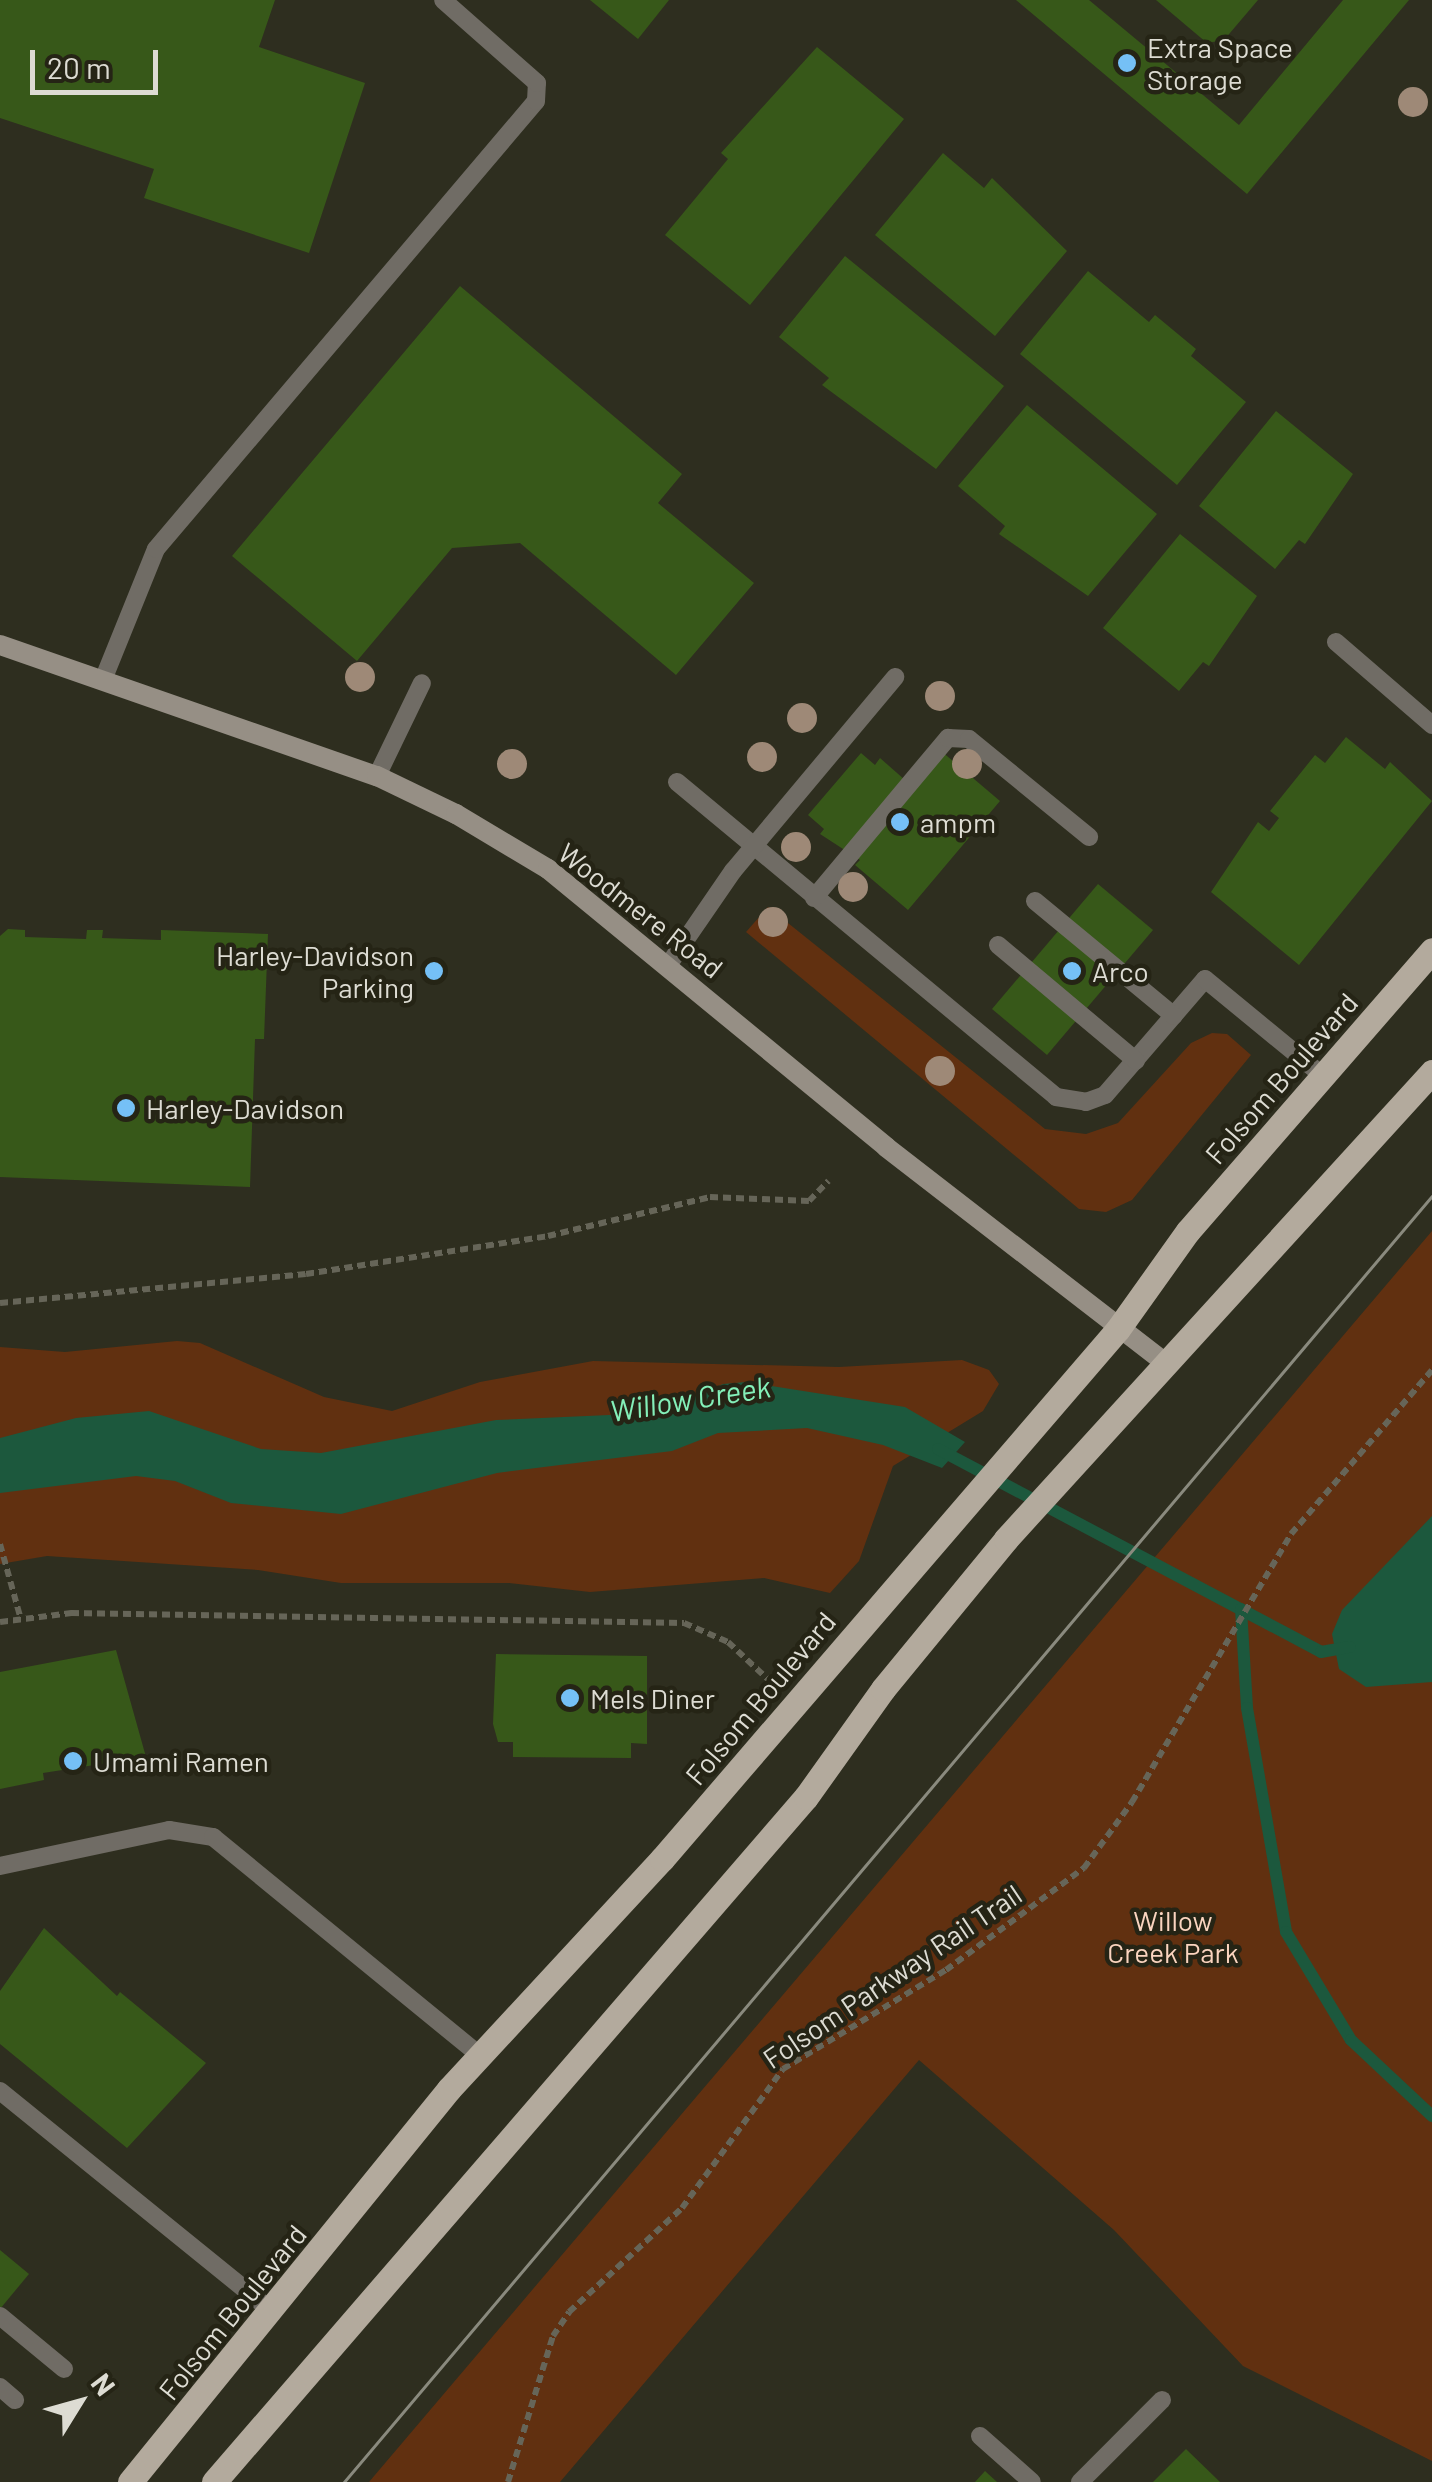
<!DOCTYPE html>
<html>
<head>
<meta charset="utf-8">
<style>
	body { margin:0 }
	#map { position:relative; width:1432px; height:2482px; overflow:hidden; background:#2e2e1f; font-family:Barlow,sans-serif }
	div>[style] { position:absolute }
	.green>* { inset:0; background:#613010 }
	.water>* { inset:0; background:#1c583d }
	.stream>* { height:12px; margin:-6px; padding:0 6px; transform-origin:6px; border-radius:6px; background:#1c583d }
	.building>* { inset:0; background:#375819 }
	.path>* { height:6px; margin-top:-3px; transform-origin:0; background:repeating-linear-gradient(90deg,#666558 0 8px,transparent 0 13px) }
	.lane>* { height:18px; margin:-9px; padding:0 9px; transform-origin:9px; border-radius:9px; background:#706c65 }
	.secondary>* { height:20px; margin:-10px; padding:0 10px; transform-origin:10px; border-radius:10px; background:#968f85 }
	.primary>* { height:25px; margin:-12.5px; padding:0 12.5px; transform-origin:12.5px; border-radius:12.5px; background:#b3aa9d }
	.tram>* { height:2.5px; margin:-1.25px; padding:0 1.25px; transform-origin:1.25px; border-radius:1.25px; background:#8a8a7e }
	.trees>* { width:30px; height:30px; margin:-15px; border-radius:50%; background:#9e8977 }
	.dots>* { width:28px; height:28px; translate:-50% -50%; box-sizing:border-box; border:5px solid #252415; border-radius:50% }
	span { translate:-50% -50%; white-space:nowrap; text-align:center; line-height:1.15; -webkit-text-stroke:9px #252415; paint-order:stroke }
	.poi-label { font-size:28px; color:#dddcd3 }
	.left { translate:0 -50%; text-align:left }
	.right { translate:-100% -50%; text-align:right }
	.street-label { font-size:28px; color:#dddcd3 }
	.park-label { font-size:28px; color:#fad4bf }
	.water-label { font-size:30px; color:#84f0b9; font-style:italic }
	.north { position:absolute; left:30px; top:2352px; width:100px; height:100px; -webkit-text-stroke:8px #252415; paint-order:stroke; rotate:53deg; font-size:28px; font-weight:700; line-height:40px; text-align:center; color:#dddcd3 }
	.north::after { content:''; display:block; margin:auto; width:35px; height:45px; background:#dddcd3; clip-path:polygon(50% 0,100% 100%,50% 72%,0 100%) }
	.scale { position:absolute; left:30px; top:50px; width:128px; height:45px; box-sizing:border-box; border:5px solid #dddcd3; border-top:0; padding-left:12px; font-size:30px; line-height:35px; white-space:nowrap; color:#dddcd3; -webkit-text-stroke:8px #252415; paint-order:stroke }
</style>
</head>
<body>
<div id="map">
	<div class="green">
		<div style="clip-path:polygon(768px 907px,1045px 1129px,1086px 1134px,1118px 1123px,1191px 1043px,1212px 1033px,1227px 1034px,1251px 1055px,1132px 1200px,1106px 1212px,1079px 1209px,746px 932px)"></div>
		<div style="clip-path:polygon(1432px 1231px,1432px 2461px,1243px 2366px,1114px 2230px,919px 2060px,560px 2482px,369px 2482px)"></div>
		<div style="clip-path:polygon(177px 1341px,200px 1343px,324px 1397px,392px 1411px,480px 1382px,593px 1361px,839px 1367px,962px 1360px,989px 1370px,999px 1384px,983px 1411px,893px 1466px,859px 1561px,830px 1593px,764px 1578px,590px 1592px,509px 1583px,341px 1583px,258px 1570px,47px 1556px,0 1564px,0 1347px,65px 1352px)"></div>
	</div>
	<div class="water">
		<div style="clip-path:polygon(746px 1382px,905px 1407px,965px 1442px,942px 1468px,883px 1445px,807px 1428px,718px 1433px,672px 1451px,497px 1473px,341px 1514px,231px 1503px,175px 1481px,136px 1476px,0 1493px,0 1438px,76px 1418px,149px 1411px,261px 1449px,321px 1453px,496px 1420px,654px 1413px,723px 1384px)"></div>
		<div style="clip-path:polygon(1432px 1516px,1432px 1682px,1366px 1687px,1339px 1669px,1332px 1634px,1342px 1610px)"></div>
	</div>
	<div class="stream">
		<div style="left:938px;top:1449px;width:433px;rotate:27.9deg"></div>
		<div style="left:1321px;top:1652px;width:29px;rotate:-10deg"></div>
		<div style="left:1241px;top:1609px;width:99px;rotate:86.5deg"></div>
		<div style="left:1247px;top:1708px;width:227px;rotate:80.1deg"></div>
		<div style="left:1286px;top:1932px;width:126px;rotate:59deg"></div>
		<div style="left:1351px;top:2040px;width:111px;rotate:43.2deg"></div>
	</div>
	<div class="building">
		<div style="clip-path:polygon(0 0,275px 0,259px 47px,365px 83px,309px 253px,144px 198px,154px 169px,0 118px)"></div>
		<div style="clip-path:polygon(590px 0,669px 0,638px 39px)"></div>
		<div style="clip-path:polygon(1016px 0,1089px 0,1239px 125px,1343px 0,1409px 0,1247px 194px)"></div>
		<div style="clip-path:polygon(1156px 0,1258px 0,1224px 40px,1207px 43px)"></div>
		<div style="clip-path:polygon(817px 47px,904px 119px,750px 305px,665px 235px,728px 159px,721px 153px)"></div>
		<div style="clip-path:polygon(943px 153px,984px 188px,992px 178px,1067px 251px,995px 336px,875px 235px)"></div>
		<div style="clip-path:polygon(845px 256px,1004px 386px,936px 469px,822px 385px,829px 378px,779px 337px)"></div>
		<div style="clip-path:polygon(1088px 271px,1149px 322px,1155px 315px,1196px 349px,1191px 356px,1246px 402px,1177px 485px,1020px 354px)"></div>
		<div style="clip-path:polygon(460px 286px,682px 474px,658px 503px,754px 583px,676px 675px,520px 543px,452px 548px,357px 661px,232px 556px)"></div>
		<div style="clip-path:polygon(1027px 405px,1157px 514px,1088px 596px,999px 534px,1005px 526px,958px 486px)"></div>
		<div style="clip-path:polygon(1276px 411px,1353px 474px,1305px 544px,1299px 540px,1275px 569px,1199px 506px)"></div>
		<div style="clip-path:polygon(1180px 534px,1257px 596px,1209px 666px,1203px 662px,1179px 691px,1103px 628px)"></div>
		<div style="clip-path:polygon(1346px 737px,1385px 769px,1390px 762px,1432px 801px,1299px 965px,1211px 892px,1258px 822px,1269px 831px,1279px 818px,1270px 811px,1315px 755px,1325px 763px)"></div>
		<div style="clip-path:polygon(934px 745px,1000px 801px,908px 910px,855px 865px,860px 860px,820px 834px,824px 829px,808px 815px,861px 753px,875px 765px,880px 758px,905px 780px)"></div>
		<div style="clip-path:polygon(1098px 884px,1153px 930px,1047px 1055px,992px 1009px)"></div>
		<div style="clip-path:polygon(8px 929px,25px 930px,25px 937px,86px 939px,87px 930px,103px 930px,102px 938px,161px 940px,161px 930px,268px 934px,264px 1039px,255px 1039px,250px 1187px,0 1177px,0 936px)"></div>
		<div style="clip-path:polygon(116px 1650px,146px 1757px,43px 1773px,44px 1780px,0 1789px,0 1672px)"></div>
		<div style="clip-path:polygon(496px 1654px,647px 1656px,647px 1744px,631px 1743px,631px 1758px,513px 1757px,513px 1742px,498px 1742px,493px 1724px)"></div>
		<div style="clip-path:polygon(44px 1928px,117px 1996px,120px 1992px,206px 2063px,127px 2148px,0 2044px,0 1991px)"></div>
		<div style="clip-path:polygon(0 2250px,29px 2274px,0 2309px)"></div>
		<div style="clip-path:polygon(1186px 2449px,1220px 2482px,1153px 2482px)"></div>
		<div style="clip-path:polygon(985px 2471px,997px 2482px,975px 2482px)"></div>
	</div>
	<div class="path">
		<div style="left:0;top:1303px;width:307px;rotate:-5.4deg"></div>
		<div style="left:306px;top:1274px;width:245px;rotate:-8.9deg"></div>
		<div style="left:548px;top:1236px;width:167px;rotate:-13.5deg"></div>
		<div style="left:710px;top:1197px;width:99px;rotate:2.3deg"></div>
		<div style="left:809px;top:1201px;width:28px;rotate:-46deg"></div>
		<div style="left:0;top:1544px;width:75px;rotate:74.5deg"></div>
		<div style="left:0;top:1622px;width:72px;rotate:-7.2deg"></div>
		<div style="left:71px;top:1613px;width:613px;rotate:0.93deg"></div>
		<div style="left:684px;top:1623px;width:48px;rotate:23.4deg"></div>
		<div style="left:728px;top:1642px;width:60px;rotate:43deg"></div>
		<div style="left:508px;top:2482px;width:153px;rotate:-72.9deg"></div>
		<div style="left:553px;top:2336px;width:29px;rotate:-56deg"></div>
		<div style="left:569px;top:2312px;width:154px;rotate:-42.6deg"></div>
		<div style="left:682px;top:2208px;width:172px;rotate:-54deg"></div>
		<div style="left:783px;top:2069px;width:191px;rotate:-31.3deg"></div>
		<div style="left:946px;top:1970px;width:172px;rotate:-36.5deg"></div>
		<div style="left:1084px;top:1868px;width:82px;rotate:-54deg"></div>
		<div style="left:1132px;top:1802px;width:312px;rotate:-59.3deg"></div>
		<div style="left:1291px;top:1534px;width:216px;rotate:-49.3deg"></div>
	</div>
	<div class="lane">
		<div style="left:1336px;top:642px;width:127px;rotate:40.8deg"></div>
		<div style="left:103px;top:680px;width:141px;rotate:-68deg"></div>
		<div style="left:156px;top:549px;width:587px;rotate:-49.69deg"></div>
		<div style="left:536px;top:101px;width:18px;rotate:-87deg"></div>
		<div style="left:537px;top:83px;width:125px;rotate:-138.6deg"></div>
		<div style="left:377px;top:776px;width:103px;rotate:-64.2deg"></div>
		<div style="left:677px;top:782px;width:493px;rotate:39.7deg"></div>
		<div style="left:1056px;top:1097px;width:30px;rotate:9deg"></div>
		<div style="left:1086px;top:1102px;width:20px;rotate:-20deg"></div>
		<div style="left:1105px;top:1095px;width:153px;rotate:-49.2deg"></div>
		<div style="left:1205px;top:979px;width:153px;rotate:39.4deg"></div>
		<div style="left:814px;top:898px;width:209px;rotate:-50.1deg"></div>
		<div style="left:948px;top:738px;width:21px;rotate:3deg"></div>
		<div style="left:969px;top:739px;width:155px;rotate:39.2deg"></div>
		<div style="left:1035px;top:901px;width:180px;rotate:39.6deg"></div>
		<div style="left:998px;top:945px;width:180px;rotate:40deg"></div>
		<div style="left:669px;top:964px;width:113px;rotate:-55.5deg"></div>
		<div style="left:733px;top:871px;width:253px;rotate:-50.1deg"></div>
		<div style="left:0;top:1866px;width:173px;rotate:-12deg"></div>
		<div style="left:169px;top:1830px;width:45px;rotate:9deg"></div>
		<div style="left:213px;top:1837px;width:346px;rotate:39.3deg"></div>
		<div style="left:0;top:2091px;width:351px;rotate:39deg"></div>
		<div style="left:0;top:2316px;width:83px;rotate:39.6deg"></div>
		<div style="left:0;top:2387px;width:20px;rotate:41deg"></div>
		<div style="left:980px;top:2436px;width:69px;rotate:41.5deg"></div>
		<div style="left:1080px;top:2482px;width:116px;rotate:-45deg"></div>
	</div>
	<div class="secondary">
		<div style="left:0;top:645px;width:399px;rotate:19.2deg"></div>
		<div style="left:377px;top:776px;width:88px;rotate:25.7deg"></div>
		<div style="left:456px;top:814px;width:107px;rotate:30.9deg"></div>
		<div style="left:548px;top:869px;width:438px;rotate:39.4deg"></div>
		<div style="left:886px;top:1147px;width:353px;rotate:37.7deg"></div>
	</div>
	<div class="primary">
		<div style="left:130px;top:2482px;width:506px;rotate:-50.93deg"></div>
		<div style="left:449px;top:2089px;width:313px;rotate:-47.2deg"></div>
		<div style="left:662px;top:1859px;width:699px;rotate:-49.29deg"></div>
		<div style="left:1118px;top:1329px;width:120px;rotate:-54.5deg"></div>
		<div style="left:1188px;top:1231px;width:372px;rotate:-49deg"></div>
		<div style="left:214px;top:2482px;width:905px;rotate:-49.17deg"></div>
		<div style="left:806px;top:1797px;width:133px;rotate:-54.5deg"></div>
		<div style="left:883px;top:1689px;width:194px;rotate:-50.6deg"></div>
		<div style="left:1006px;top:1539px;width:632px;rotate:-47.63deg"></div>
	</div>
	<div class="tram">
		<div style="left:344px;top:2482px;width:1684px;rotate:-49.77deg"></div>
	</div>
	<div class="trees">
		<div style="left:1413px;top:102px"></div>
		<div style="left:360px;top:677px"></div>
		<div style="left:940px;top:696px"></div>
		<div style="left:802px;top:718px"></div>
		<div style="left:762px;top:757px"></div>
		<div style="left:512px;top:764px"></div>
		<div style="left:967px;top:764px"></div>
		<div style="left:796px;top:847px"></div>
		<div style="left:853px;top:887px"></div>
		<div style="left:773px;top:922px"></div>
		<div style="left:940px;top:1071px"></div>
	</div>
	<div class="dots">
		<div style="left:1127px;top:63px;background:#75c0f6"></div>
		<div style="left:900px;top:822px;background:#75c0f6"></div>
		<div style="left:434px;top:971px;background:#75c0f6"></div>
		<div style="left:1072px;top:971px;background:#75c0f6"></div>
		<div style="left:126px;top:1108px;background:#75c0f6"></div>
		<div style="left:570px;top:1698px;background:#75c0f6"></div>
		<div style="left:73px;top:1761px;background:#75c0f6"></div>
	</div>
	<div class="poi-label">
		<span class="left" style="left:1147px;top:63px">Extra Space<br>Storage</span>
		<span class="left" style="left:920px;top:822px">ampm</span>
		<span class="right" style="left:414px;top:971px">Harley-Davidson<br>Parking</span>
		<span class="left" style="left:1092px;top:971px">Arco</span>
		<span class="left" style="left:146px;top:1108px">Harley-Davidson</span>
		<span class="left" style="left:590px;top:1698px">Mels Diner</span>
		<span class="left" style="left:93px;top:1761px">Umami Ramen</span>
	</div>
	<div class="street-label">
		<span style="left:641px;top:910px;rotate:38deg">Woodmere Road</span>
		<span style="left:1281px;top:1078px;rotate:-49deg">Folsom Boulevard</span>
		<span style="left:760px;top:1698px;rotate:-50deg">Folsom Boulevard</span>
		<span style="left:892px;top:1976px;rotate:-34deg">Folsom Parkway Rail Trail</span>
		<span style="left:232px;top:2312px;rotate:-51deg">Folsom Boulevard</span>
	</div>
	<div class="park-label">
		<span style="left:1173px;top:1936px">Willow<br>Creek Park</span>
	</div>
	<div class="water-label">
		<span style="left:690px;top:1398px;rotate:-9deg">Willow Creek</span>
	</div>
	<div class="north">N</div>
	<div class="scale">20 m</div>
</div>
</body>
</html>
